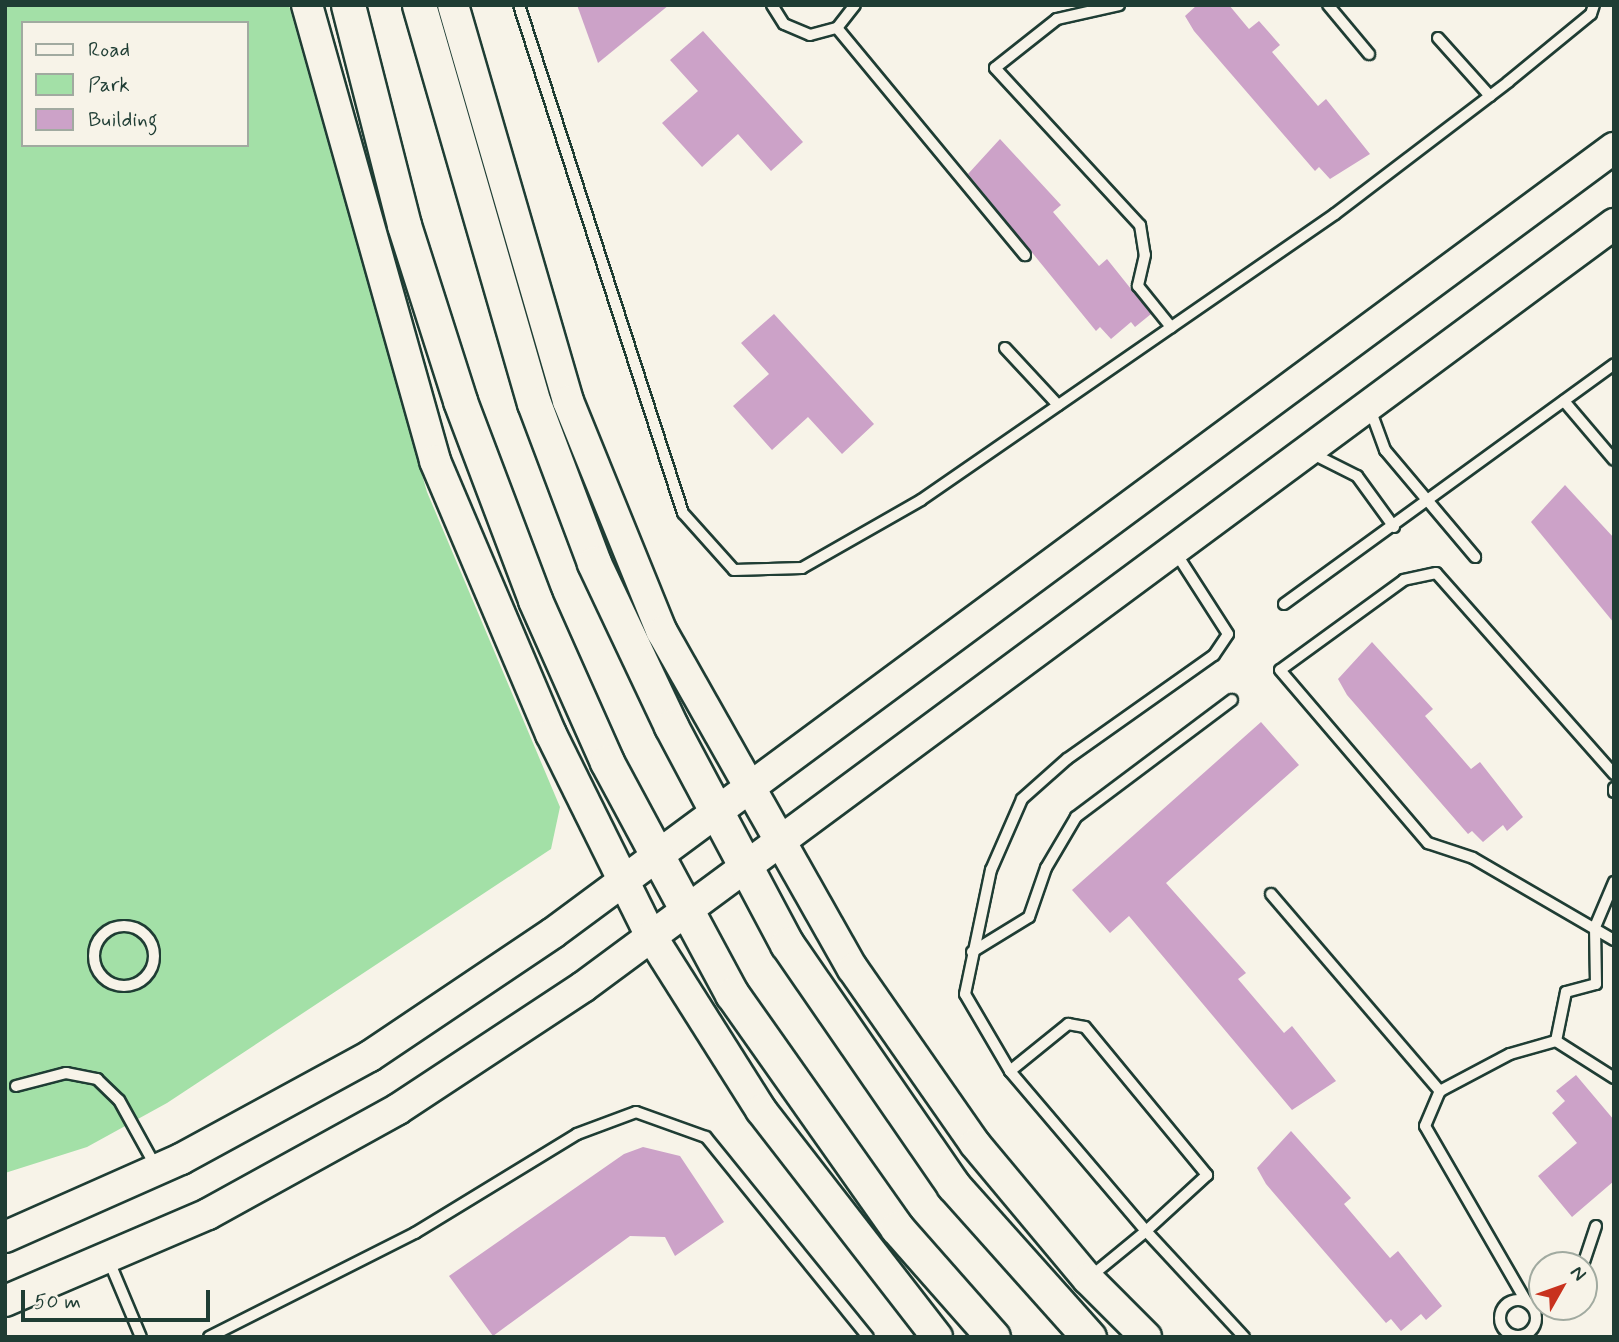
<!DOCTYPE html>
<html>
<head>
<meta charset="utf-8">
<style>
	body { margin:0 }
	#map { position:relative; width:1619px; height:1342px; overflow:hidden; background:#f7f3e8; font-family:Mynerve,sans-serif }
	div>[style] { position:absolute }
	.green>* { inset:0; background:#a3e0a7 }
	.building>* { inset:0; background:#cca2c8 }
	.roads { filter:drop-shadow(2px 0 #1f3d34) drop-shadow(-2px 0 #1f3d34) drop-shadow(0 2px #1f3d34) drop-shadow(0 -2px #1f3d34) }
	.lane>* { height:10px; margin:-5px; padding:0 5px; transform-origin:5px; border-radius:5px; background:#f7f3e8 }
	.lane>.ring { margin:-5px; padding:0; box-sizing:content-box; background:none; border:10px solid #f7f3e8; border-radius:50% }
	.secondary>* { height:30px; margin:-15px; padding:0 15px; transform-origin:15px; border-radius:15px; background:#f7f3e8 }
	.primary>* { height:33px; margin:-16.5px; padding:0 16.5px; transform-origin:16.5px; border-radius:16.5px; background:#f7f3e8 }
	span { translate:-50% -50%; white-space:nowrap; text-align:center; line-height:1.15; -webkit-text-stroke:7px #f7f3e8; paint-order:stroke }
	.frame { position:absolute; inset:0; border:7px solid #1f3d34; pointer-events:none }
	.legend { position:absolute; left:21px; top:21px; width:228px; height:126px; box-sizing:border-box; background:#f7f3e8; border:2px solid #a1aaa0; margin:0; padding:9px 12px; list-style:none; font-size:21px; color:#1f3d34 }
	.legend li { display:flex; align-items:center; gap:14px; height:35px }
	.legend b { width:35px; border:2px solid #a1aaa0 }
	.north { position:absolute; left:1528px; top:1251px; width:70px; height:70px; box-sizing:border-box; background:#f7f3e8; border:2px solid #a1aaa0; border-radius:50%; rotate:50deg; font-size:19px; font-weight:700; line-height:28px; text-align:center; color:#1f3d34 }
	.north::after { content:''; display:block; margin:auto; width:24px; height:32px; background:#c8321e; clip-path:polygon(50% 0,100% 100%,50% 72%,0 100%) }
	.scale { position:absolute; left:21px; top:1290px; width:189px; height:32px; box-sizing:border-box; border:4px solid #1f3d34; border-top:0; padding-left:9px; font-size:21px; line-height:24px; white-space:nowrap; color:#1f3d34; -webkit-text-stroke:5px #f7f3e8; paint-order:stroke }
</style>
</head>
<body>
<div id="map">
	<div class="green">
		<div style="clip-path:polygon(evenodd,5px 5px,289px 5px,427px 492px,560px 807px,551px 849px,167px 1103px,87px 1147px,5px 1173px,5px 5px,23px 23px,247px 23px,247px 145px,23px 145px,23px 23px)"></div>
	</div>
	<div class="building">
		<div style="clip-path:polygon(577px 5px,669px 5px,598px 63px)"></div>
		<div style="clip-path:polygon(1197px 5px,1229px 5px,1249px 29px,1259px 21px,1280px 45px,1272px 52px,1318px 106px,1326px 99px,1370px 154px,1330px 179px,1319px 167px,1315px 171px,1194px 31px,1185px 16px)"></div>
		<div style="clip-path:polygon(703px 31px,803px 142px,771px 171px,738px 134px,702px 167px,662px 123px,698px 91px,670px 60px)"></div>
		<div style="clip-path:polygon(1000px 139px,1061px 205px,1053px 212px,1099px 266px,1107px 259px,1151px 314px,1135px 327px,1131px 322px,1111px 339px,1100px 327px,1096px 331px,968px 174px)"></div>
		<div style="clip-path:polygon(774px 314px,874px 424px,842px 454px,808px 417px,772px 450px,733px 406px,769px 374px,741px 343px)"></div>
		<div style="clip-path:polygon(1565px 485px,1614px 538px,1614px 623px,1531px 522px)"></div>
		<div style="clip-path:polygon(1372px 642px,1433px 709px,1425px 716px,1471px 769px,1480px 762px,1523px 817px,1507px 831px,1503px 825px,1483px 842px,1472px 831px,1468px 834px,1347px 695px,1338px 679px)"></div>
		<div style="clip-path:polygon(1261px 722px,1299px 765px,1166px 883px,1246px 973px,1238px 979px,1284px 1033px,1292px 1026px,1336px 1081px,1292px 1110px,1129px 916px,1110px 933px,1072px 890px)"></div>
		<div style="clip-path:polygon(1576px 1075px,1614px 1120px,1614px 1181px,1572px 1217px,1538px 1176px,1577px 1143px,1552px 1113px,1565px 1101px,1556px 1091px)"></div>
		<div style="clip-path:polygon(1291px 1131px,1351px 1198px,1344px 1204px,1390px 1258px,1398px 1251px,1442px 1306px,1426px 1320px,1421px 1314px,1401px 1331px,1391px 1319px,1386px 1323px,1266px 1184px,1257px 1168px)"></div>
		<div style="clip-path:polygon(643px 1147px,680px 1156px,724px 1222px,675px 1256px,665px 1237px,630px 1236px,493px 1336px,449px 1276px,624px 1154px)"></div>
	</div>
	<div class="roads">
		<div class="lane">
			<div style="left:519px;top:5px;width:534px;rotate:72.11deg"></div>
			<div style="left:683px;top:513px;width:76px;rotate:48.2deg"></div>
			<div style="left:734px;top:570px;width:68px;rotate:-1.7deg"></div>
			<div style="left:802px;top:568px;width:137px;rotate:-29.7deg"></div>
			<div style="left:921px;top:500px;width:503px;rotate:-34.64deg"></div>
			<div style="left:1335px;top:214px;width:218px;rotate:-37.3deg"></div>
			<div style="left:1508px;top:82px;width:107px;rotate:-39.3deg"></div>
			<div style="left:1591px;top:14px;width:9px;rotate:-72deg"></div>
			<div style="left:772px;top:5px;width:22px;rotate:58deg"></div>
			<div style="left:784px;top:24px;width:28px;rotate:23deg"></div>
			<div style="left:810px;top:35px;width:28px;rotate:-15deg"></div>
			<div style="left:837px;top:28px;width:29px;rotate:-52deg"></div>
			<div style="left:1119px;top:5px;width:64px;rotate:167.3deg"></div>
			<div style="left:1057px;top:19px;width:79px;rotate:141.7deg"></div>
			<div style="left:995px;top:68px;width:214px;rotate:47.3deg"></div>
			<div style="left:1140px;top:225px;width:30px;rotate:81deg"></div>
			<div style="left:1145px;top:255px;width:32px;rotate:103deg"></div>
			<div style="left:1138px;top:286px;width:53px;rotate:51.2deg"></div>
			<div style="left:1328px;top:5px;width:64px;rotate:50.1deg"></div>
			<div style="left:837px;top:28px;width:295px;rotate:50.4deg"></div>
			<div style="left:1438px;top:38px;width:78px;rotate:48.1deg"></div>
			<div style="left:1005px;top:348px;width:78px;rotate:47.1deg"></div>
			<div style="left:1564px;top:401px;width:77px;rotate:49.7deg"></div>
			<div style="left:1370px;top:409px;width:44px;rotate:69.9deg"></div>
			<div style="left:1385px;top:450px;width:140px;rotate:49.9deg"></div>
			<div style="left:1309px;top:452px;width:54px;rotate:26.6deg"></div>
			<div style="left:1357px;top:476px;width:63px;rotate:54deg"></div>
			<div style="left:1284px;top:604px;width:408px;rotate:-36deg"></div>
			<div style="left:1614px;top:774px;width:268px;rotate:-131.5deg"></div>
			<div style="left:1436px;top:573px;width:33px;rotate:168deg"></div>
			<div style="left:1404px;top:580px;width:153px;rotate:144deg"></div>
			<div style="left:1280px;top:670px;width:228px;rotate:49.5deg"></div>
			<div style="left:1428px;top:843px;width:47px;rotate:18.4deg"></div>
			<div style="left:1473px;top:858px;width:163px;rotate:30.2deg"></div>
			<div style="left:1614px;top:788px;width:4px;rotate:90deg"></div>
			<div style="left:1271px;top:894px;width:260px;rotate:49.4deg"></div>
			<div class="ring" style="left:94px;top:926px;width:50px;height:50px"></div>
			<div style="left:972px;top:952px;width:67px;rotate:-31.6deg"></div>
			<div style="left:1029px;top:917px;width:52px;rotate:-70.9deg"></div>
			<div style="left:1046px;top:868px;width:59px;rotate:-59.5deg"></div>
			<div style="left:1076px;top:817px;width:195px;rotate:-36.9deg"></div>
			<div style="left:1068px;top:1024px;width:17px;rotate:10deg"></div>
			<div style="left:1085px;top:1027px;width:192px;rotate:50.5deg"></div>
			<div style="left:1207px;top:1175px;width:83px;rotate:137.4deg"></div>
			<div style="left:1146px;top:1231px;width:210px;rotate:-130.4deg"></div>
			<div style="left:1010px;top:1071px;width:75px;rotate:-39deg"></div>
			<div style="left:1556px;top:1041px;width:50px;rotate:-78.5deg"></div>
			<div style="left:1566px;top:992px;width:31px;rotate:-15deg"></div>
			<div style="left:1596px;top:984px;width:57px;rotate:-91deg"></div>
			<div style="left:1595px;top:927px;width:49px;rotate:-67.1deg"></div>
			<div style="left:1010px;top:1071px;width:89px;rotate:-120.3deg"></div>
			<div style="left:965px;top:994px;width:127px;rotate:-78.2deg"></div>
			<div style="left:991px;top:870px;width:77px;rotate:-66.4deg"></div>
			<div style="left:1022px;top:799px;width:60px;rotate:-41.6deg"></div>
			<div style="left:1067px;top:759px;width:180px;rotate:-35.3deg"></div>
			<div style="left:1214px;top:655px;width:25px;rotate:-56deg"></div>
			<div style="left:1228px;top:634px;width:100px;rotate:-122.7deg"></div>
			<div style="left:16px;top:1086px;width:52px;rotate:-14.6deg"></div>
			<div style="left:66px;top:1073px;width:32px;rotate:11deg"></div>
			<div style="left:97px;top:1079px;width:30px;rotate:44deg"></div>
			<div style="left:119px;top:1100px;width:77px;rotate:61.1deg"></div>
			<div style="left:109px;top:1261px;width:82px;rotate:67.2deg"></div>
			<div style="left:1583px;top:1265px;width:41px;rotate:-71.6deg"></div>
			<div style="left:1090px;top:1277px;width:72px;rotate:-39.4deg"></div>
			<div style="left:1146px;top:1231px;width:144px;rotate:47.2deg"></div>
			<div class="ring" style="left:1500px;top:1300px;width:26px;height:26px"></div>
			<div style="left:1526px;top:1301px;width:202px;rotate:-120deg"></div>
			<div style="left:1425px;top:1126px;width:38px;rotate:-67deg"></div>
			<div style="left:1440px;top:1091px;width:79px;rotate:-27.9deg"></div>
			<div style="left:1510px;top:1054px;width:48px;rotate:-15.8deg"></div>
			<div style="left:1556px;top:1041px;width:69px;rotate:32.5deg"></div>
			<div style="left:209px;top:1337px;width:231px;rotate:-26.8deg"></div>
			<div style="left:415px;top:1233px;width:190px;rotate:-31.4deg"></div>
			<div style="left:577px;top:1134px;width:63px;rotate:-20.4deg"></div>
			<div style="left:636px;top:1112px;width:74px;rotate:19.7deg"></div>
			<div style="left:706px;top:1137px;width:257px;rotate:51deg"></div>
		</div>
		<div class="secondary">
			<div style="left:307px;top:5px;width:474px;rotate:74.3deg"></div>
			<div style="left:435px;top:461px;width:297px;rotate:67deg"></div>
			<div style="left:551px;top:734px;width:225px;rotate:63.7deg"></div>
			<div style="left:651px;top:936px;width:206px;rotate:57.7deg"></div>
			<div style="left:761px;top:1110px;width:287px;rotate:52.2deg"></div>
			<div style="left:453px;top:5px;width:412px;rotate:73.8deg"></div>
			<div style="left:568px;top:401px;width:249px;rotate:67.9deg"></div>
			<div style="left:662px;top:632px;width:387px;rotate:60.5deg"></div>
			<div style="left:853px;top:969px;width:213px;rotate:55.1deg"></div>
			<div style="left:975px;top:1144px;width:176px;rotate:50.1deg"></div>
			<div style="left:1088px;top:1279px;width:82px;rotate:45deg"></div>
			<div style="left:5px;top:1237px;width:193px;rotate:-23.9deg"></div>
			<div style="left:181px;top:1159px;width:215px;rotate:-28.6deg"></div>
			<div style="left:370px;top:1056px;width:220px;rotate:-33.9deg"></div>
			<div style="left:553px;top:933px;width:1320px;rotate:-36.5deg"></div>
			<div style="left:5px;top:1301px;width:221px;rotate:-23.2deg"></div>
			<div style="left:208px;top:1214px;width:217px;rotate:-28.9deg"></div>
			<div style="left:398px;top:1109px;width:222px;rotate:-33.4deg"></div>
			<div style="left:583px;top:987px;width:1283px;rotate:-36.5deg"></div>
		</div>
		<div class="primary">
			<div style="left:348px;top:5px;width:227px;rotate:75.7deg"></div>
			<div style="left:404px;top:225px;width:185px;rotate:72.3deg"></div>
			<div style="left:460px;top:401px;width:213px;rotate:69.3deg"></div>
			<div style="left:535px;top:600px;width:177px;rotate:66deg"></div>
			<div style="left:607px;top:762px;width:264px;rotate:61.7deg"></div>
			<div style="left:732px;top:994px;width:286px;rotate:54.8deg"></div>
			<div style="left:897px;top:1228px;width:145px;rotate:48.6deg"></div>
			<div style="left:419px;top:5px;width:414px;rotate:73.9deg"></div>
			<div style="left:534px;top:403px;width:171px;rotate:69.4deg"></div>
			<div style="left:594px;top:563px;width:180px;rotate:64.7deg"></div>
			<div style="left:671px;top:726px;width:247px;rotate:62deg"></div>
			<div style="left:787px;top:944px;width:293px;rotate:55.4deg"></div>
			<div style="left:953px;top:1185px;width:204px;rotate:48.2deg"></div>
		</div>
	</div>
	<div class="frame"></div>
	<ul class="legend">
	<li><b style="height:9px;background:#f7f3e8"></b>Road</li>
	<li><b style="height:19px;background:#a3e0a7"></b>Park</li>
	<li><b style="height:19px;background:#cca2c8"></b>Building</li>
	</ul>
	<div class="north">N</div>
	<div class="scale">50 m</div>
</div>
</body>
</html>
